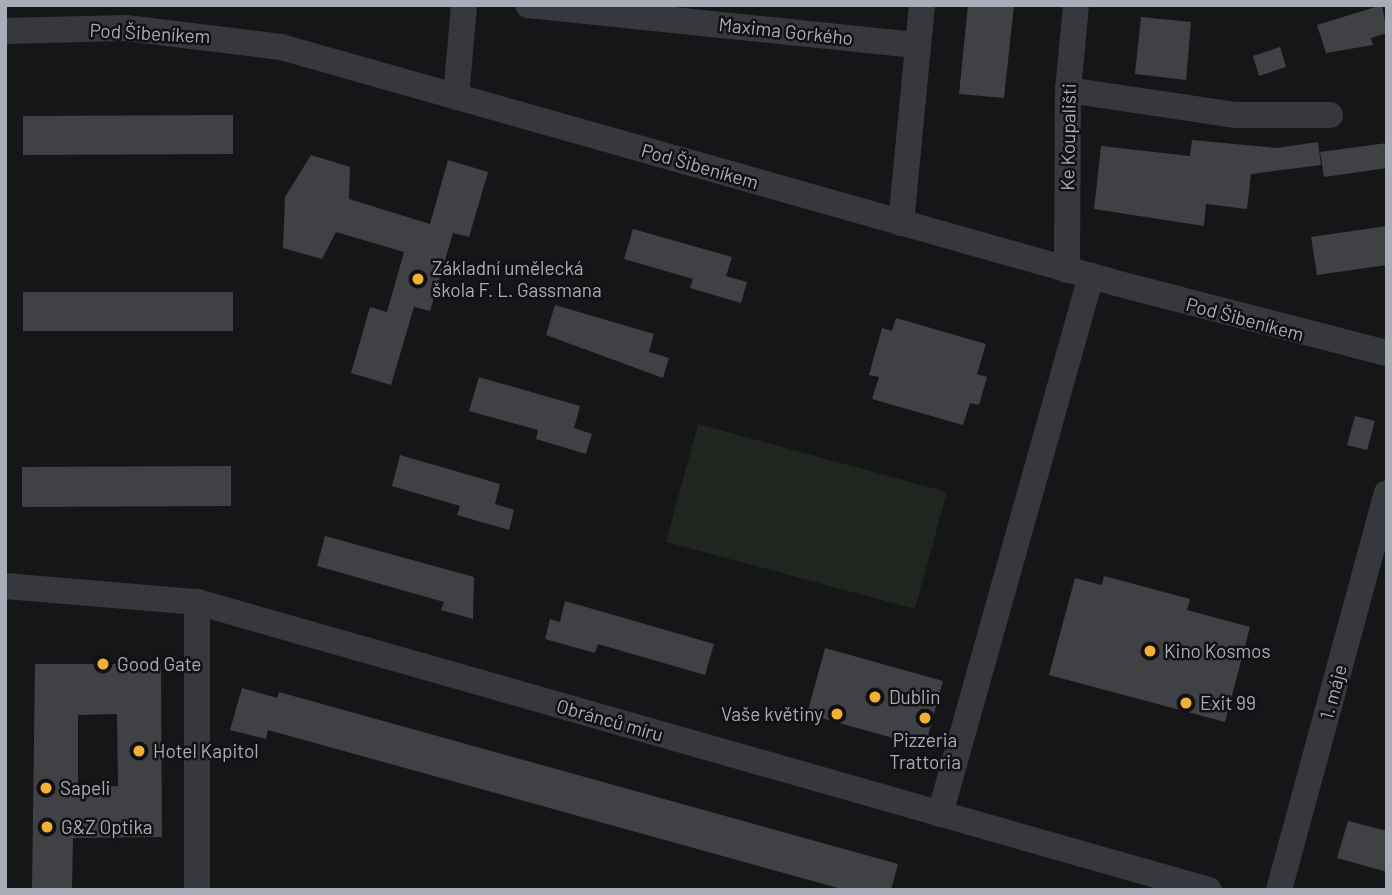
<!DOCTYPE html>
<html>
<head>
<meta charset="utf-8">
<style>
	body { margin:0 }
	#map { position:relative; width:1392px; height:895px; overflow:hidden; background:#161618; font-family:Barlow,sans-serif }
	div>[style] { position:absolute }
	.green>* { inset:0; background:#1e261f }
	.building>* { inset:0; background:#404145 }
	.minor>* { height:26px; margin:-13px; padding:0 13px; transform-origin:13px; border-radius:13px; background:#37383d }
	.dots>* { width:19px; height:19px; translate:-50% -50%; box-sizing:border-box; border:4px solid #111113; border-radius:50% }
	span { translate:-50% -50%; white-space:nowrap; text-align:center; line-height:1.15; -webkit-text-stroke:5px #111113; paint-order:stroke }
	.street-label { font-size:19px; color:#a8adb8 }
	.poi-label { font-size:19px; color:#a8adb8 }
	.left { translate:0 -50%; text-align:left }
	.right { translate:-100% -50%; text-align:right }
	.frame { position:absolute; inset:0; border:7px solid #a8adb8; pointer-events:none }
</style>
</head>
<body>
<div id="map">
	<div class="green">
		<div style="clip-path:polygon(698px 424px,947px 492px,915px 609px,666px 542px)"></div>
	</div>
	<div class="building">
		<div style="clip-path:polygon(968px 5px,1014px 5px,1004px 98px,959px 94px)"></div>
		<div style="clip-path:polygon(1382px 5px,1387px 33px,1371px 38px,1373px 45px,1326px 53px,1317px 25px)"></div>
		<div style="clip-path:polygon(1141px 17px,1191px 22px,1186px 80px,1135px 74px)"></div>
		<div style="clip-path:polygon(1280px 47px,1286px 67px,1259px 76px,1253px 56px)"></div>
		<div style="clip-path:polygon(233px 115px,233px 154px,23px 155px,23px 116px)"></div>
		<div style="clip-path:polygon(1192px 140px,1276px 148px,1318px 142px,1321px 165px,1251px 174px,1247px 209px,1206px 204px,1204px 226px,1094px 209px,1101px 146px,1190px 156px)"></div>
		<div style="clip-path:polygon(1387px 143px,1387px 168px,1324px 177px,1320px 152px)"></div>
		<div style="clip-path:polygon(311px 155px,350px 167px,349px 199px,430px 224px,448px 160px,488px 172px,469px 237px,453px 233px,430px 311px,414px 307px,391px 385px,351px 373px,370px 307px,387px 312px,404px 252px,336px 232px,322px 259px,283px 248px,285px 197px)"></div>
		<div style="clip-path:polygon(1387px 226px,1387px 265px,1317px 275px,1311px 237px)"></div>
		<div style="clip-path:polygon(633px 229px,732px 257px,726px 276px,747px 282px,741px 303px,690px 288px,693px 279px,624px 259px)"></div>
		<div style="clip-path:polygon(23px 292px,233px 292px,233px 331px,23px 331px)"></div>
		<div style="clip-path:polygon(555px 305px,654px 334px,649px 352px,669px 358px,663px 378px,546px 335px)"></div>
		<div style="clip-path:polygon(896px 318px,986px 344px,977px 374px,987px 377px,979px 405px,970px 403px,963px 425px,872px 399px,879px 377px,869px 375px,882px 328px,892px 331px)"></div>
		<div style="clip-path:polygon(479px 377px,580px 406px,574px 428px,592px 434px,586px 454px,536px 439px,538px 430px,469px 411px)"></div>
		<div style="clip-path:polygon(1355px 416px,1375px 421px,1367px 450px,1347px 445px)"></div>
		<div style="clip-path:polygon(400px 455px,500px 484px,495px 504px,514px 510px,509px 530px,457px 515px,460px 506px,392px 486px)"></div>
		<div style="clip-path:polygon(231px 466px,231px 506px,22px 507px,22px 467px)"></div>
		<div style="clip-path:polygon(325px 536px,474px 577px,473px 619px,441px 610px,444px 602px,317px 566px)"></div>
		<div style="clip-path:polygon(1104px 576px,1190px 599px,1187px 610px,1250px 627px,1225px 722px,1049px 675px,1075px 578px,1102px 585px)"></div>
		<div style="clip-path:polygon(565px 601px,714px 644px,705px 675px,598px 644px,595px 653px,545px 639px,550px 619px,560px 622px)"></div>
		<div style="clip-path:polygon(825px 648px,943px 681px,925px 747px,807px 714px)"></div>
		<div style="clip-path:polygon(evenodd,35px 664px,161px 664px,162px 837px,73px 838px,72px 890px,32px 890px,35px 664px,117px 714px,118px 786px,78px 787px,78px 715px,117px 714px)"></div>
		<div style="clip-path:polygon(242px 688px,277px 698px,279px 692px,898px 864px,891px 890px,845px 890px,268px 730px,266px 739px,230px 730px)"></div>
		<div style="clip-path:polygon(1348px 821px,1387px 831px,1387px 872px,1337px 858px)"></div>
	</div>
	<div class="minor">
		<div style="left:528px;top:5px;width:392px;rotate:5.9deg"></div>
		<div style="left:5px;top:31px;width:121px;rotate:-1.4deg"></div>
		<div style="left:126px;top:28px;width:156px;rotate:7deg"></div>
		<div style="left:281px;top:47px;width:864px;rotate:15.79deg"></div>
		<div style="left:1112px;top:282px;width:284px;rotate:14.5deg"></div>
		<div style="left:1068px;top:90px;width:170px;rotate:8.5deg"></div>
		<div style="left:1236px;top:115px;width:94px"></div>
		<div style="left:456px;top:97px;width:92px;rotate:-85deg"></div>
		<div style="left:901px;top:223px;width:219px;rotate:-84.5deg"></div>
		<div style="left:1067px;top:270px;width:180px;rotate:-89.7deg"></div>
		<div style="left:1068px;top:90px;width:85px;rotate:-84.6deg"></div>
		<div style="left:5px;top:586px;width:193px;rotate:4.8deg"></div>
		<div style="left:197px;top:602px;width:1052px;rotate:15.89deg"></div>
		<div style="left:197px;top:602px;width:288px;rotate:90deg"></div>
		<div style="left:940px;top:814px;width:559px;rotate:-74.32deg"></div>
		<div style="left:1279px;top:890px;width:411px;rotate:-74.8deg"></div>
	</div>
	<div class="dots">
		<div style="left:418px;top:279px;background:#f2b134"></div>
		<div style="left:1150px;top:651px;background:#f2b134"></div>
		<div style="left:103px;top:664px;background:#f2b134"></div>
		<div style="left:875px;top:697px;background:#f2b134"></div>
		<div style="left:1186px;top:703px;background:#f2b134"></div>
		<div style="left:837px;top:714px;background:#f2b134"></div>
		<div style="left:925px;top:718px;background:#f2b134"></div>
		<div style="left:139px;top:751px;background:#f2b134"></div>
		<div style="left:46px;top:788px;background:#f2b134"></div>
		<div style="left:47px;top:827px;background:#f2b134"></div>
	</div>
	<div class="street-label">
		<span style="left:786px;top:31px;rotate:6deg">Maxima Gorkého</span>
		<span style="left:150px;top:33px;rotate:3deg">Pod Šibeníkem</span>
		<span style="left:1068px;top:137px;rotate:-89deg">Ke Koupališti</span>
		<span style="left:700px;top:166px;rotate:16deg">Pod Šibeníkem</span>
		<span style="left:1245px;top:319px;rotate:15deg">Pod Šibeníkem</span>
		<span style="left:1333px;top:692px;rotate:-75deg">1. máje</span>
		<span style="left:610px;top:720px;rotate:16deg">Obránců míru</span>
	</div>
	<div class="poi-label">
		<span class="left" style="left:432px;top:279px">Základní umělecká<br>škola F. L. Gassmana</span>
		<span class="left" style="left:1164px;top:651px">Kino Kosmos</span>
		<span class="left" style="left:117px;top:664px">Good Gate</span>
		<span class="left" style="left:889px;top:697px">Dublin</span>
		<span class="left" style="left:1200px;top:703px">Exit 99</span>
		<span class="right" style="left:823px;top:714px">Vaše květiny</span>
		<span style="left:925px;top:751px">Pizzeria<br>Trattoria</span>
		<span class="left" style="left:153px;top:751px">Hotel Kapitol</span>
		<span class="left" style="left:60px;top:788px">Sapeli</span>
		<span class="left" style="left:61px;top:827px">G&amp;Z Optika</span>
	</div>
	<div class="frame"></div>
</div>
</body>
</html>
